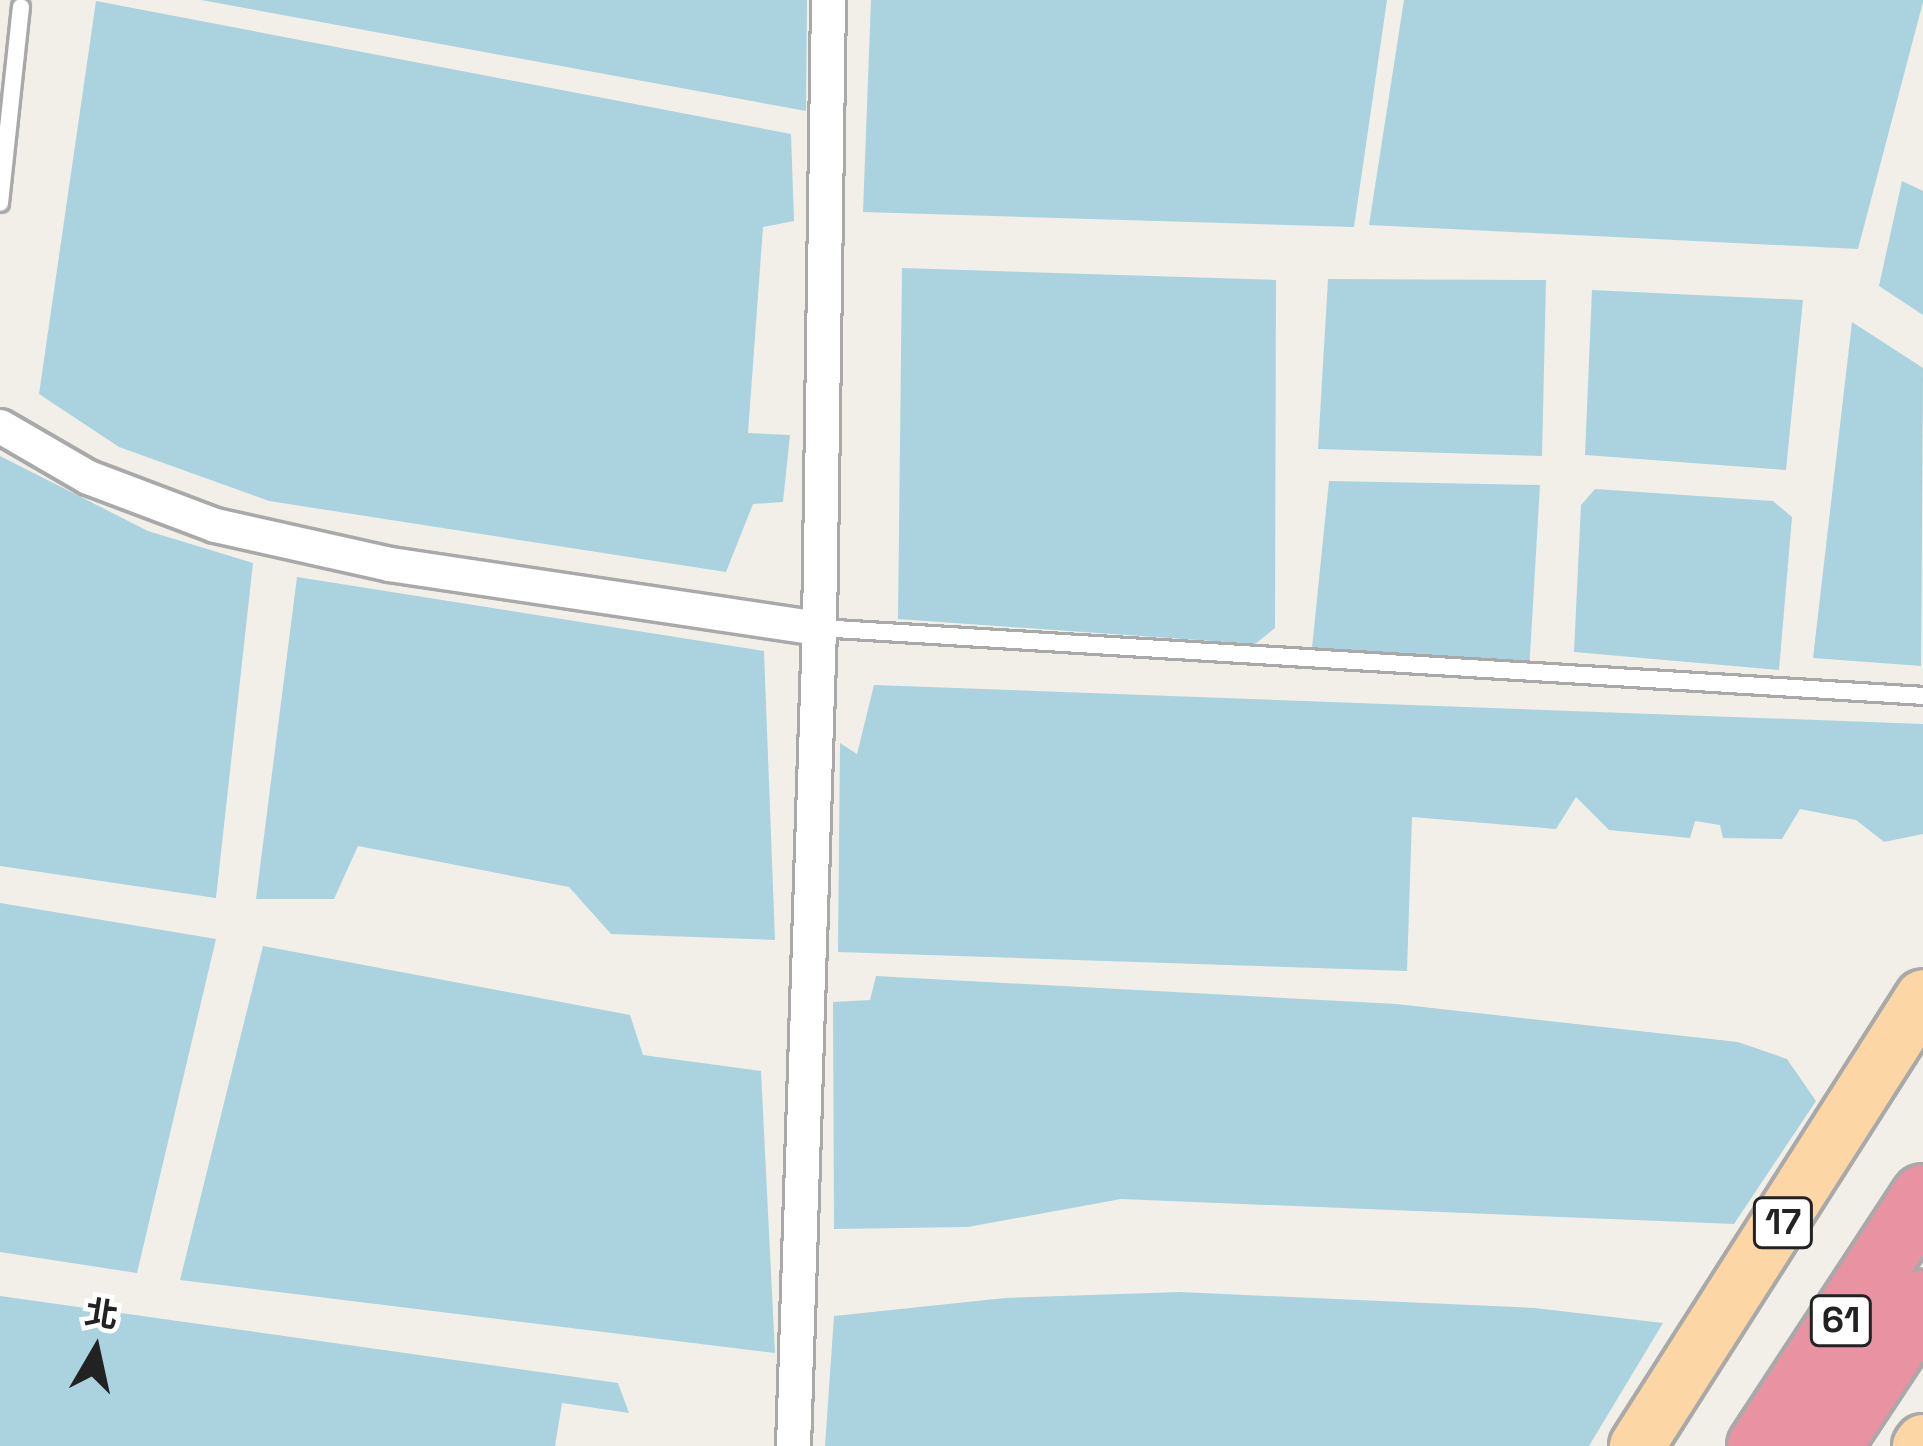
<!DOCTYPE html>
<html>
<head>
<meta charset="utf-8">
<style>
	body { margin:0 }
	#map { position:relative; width:1923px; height:1446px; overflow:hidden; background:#f2efe9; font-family:"Space Grotesk","Noto Sans TC",sans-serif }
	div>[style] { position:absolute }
	.water>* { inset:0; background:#aad3df }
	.roads { filter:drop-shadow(3px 0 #a9a9a9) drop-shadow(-3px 0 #a9a9a9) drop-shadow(0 3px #a9a9a9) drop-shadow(0 -3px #a9a9a9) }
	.lane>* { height:16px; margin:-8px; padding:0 8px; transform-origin:8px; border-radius:8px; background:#fff }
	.street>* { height:33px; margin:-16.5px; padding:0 16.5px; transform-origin:16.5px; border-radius:16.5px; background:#fff }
	.primary>* { height:54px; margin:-27px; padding:0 27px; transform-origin:27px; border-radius:27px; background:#fcd6a4 }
	.highway>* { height:63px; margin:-31.5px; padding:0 31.5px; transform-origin:31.5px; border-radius:31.5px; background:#e892a2 }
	span { translate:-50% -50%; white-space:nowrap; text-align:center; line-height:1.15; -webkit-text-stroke:9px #fff; paint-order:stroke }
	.shield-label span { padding:3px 9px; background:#fff; border:3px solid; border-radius:9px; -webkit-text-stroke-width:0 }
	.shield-label { font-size:36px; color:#222; font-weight:700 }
	.north { position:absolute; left:36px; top:1290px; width:120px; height:120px; -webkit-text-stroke:9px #fff; paint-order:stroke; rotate:9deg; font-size:33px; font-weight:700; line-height:48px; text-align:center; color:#222 }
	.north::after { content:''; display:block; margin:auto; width:42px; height:54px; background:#222; clip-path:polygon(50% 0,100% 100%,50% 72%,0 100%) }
</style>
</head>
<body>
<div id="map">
	<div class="water">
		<div style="clip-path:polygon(201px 0,807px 0,806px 111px)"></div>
		<div style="clip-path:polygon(871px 0,1387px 0,1354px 227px,863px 212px)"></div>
		<div style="clip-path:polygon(1404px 0,1923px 0,1923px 2px,1858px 249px,1369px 225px)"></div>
		<div style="clip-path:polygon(96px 1px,791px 134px,794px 221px,763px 227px,748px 433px,790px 435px,783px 502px,753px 504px,726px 572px,269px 501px,119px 447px,39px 394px)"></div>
		<div style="clip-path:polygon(1902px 181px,1923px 191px,1923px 315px,1879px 286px)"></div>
		<div style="clip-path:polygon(902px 268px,1276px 280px,1275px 628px,1255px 644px,898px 619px)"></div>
		<div style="clip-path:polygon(1328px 279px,1546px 280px,1542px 456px,1318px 449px)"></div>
		<div style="clip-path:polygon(1592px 290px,1803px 300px,1786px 470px,1585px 455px)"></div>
		<div style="clip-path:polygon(1852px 322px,1923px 368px,1921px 666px,1813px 658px)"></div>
		<div style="clip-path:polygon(0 456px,148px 531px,253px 563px,216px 898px,0 866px)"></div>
		<div style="clip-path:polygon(1329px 481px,1540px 485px,1529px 672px,1311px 658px)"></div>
		<div style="clip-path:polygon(1595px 489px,1773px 501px,1792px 517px,1779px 670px,1574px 652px,1581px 505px)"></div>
		<div style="clip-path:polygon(297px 577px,764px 651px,775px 940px,611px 934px,569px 887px,358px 846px,334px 899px,256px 899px)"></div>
		<div style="clip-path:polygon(874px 685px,1923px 724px,1923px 834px,1884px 842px,1856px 820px,1800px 809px,1782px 839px,1723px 838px,1720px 825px,1695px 821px,1690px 838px,1609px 830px,1576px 797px,1556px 829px,1412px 817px,1407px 971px,838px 952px,840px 743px,857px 754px)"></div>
		<div style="clip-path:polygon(0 903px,216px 939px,137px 1273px,0 1252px)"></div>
		<div style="clip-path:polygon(263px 946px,630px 1015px,643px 1055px,761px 1071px,775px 1353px,180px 1280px)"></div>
		<div style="clip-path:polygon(876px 976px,1396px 1004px,1738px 1042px,1787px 1059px,1816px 1101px,1734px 1224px,1121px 1199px,968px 1227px,834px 1229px,833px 1002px,870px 1000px)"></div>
		<div style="clip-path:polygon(1180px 1292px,1535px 1308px,1663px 1323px,1589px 1446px,825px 1446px,834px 1316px,1005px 1298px)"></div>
		<div style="clip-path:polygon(0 1296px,618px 1383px,629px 1413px,562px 1403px,555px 1446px,0 1446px)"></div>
	</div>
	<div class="roads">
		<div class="lane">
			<div style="left:0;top:203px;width:197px;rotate:-83.9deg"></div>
			<div style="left:819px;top:628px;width:1106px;rotate:3.52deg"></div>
		</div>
		<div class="street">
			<div style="left:0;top:426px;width:102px;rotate:30.1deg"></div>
			<div style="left:88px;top:477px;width:136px;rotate:20.7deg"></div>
			<div style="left:215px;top:525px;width:179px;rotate:12.6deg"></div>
			<div style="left:390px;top:564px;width:434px;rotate:8.5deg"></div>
			<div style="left:793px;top:1446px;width:818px;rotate:-88.18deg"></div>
			<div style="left:819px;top:628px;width:628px;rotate:-89.18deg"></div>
		</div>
		<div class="primary">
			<div style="left:1637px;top:1446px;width:532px;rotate:-57.5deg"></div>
			<div style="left:1920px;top:1446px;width:5px;rotate:-53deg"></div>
		</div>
		<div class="highway">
			<div style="left:1759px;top:1446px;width:299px;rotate:-56.7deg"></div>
			<div style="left:1828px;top:1446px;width:173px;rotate:-56.6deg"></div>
		</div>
	</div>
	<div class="shield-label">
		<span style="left:1783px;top:1223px">17</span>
		<span style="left:1841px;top:1321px">61</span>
	</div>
	<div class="north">北</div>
</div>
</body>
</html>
